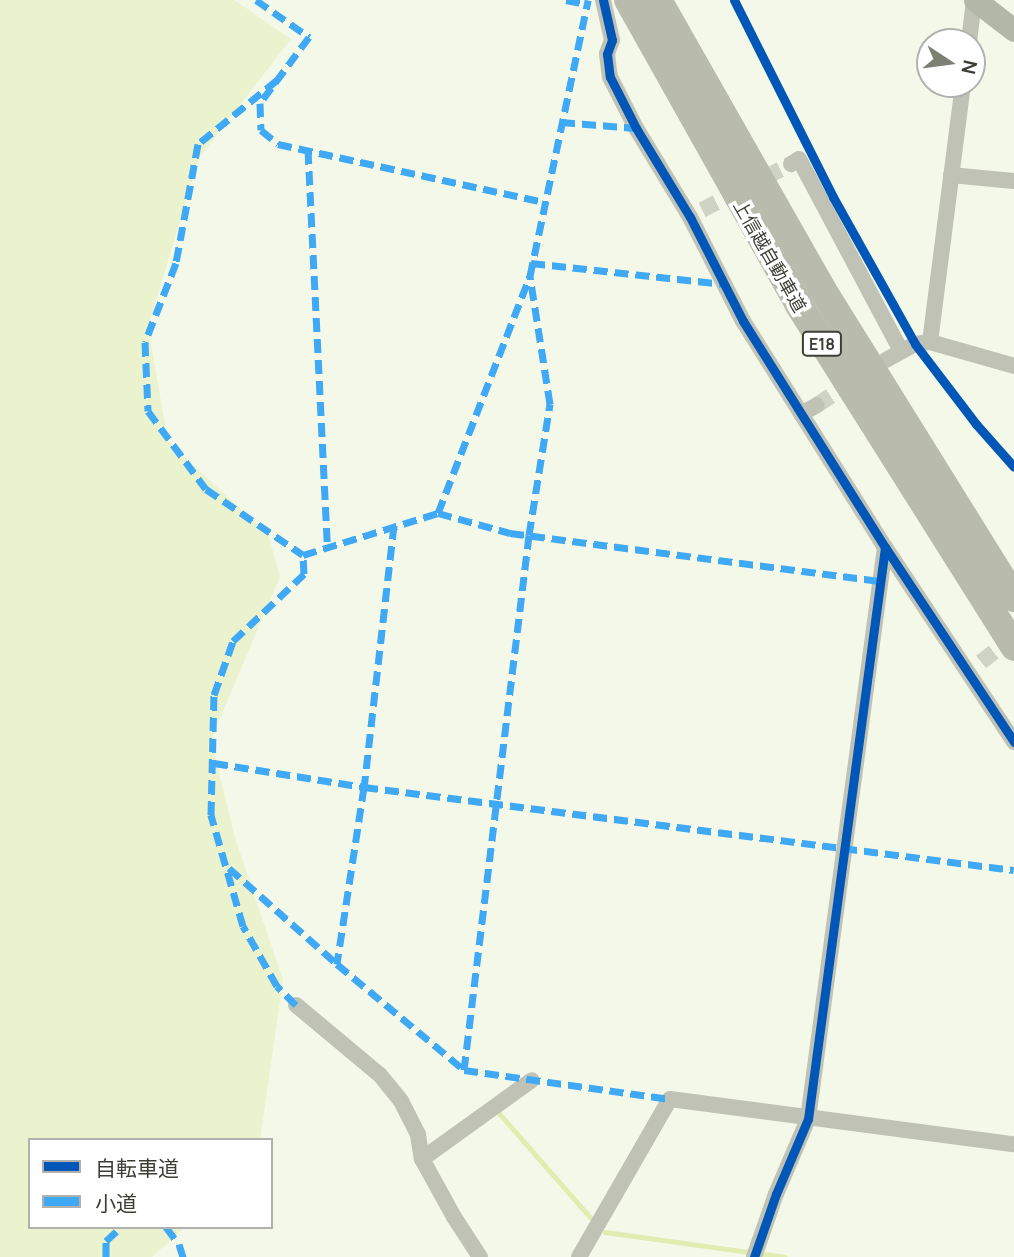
<!DOCTYPE html>
<html>
<head>
<meta charset="utf-8">
<style>
	body { margin:0 }
	#map { position:relative; width:1014px; height:1257px; overflow:hidden; background:#f4f8e9; font-family:Manrope,"Noto Sans JP",sans-serif }
	div>[style] { position:absolute }
	.green>* { inset:0; background:#eaf2ce }
	.stream>* { height:4.5px; margin:-2.25px; padding:0 2.25px; transform-origin:2.25px; border-radius:2.25px; background:#e0ecb0 }
	.minor-tunnel>* { height:16px; margin-top:-8px; transform-origin:0; background:repeating-linear-gradient(90deg,#cfd3c5 0 16px,transparent 0 24px) }
	.minor>* { height:16px; margin:-8px; padding:0 8px; transform-origin:8px; border-radius:8px; background:#bfc2b5 }
	.secondary>* { height:23px; margin:-11.5px; padding:0 11.5px; transform-origin:11.5px; border-radius:11.5px; background:#b3b7a8 }
	.motorway>* { height:28px; margin:-14px; padding:0 14px; transform-origin:14px; border-radius:14px; background:#b9bcad }
	.quiet>* { height:7px; margin-top:-3.5px; transform-origin:0; background:repeating-linear-gradient(90deg,#3fa9f5 0 14px,transparent 0 21px) }
	.cycleway>* { height:9px; margin:-4.5px; padding:0 4.5px; transform-origin:4.5px; border-radius:4.5px; background:#0057b8 }
	span { translate:-50% -50%; white-space:nowrap; text-align:center; line-height:1.15; -webkit-text-stroke:7px #fff; paint-order:stroke }
	.shield-label span { padding:2px 5px; background:#fff; border:2px solid; border-radius:5px; -webkit-text-stroke-width:0 }
	.shield-label { font-size:16px; color:#3c3e34; font-weight:700 }
	.street-label { font-size:18px; color:#3c3e34 }
	.legend { position:absolute; left:28px; top:1138px; width:245px; height:91px; box-sizing:border-box; background:#fff; border:2px solid #b1b2ae; margin:0; padding:9px 12px; list-style:none; font-size:21px; color:#3c3e34 }
	.legend li { display:flex; align-items:center; gap:14px; height:35px }
	.legend b { width:35px; border:2px solid #b1b2ae }
	.north { position:absolute; left:916px; top:28px; width:70px; height:70px; box-sizing:border-box; background:#fff; border:2px solid #b1b2ae; border-radius:50%; rotate:103deg; font-size:19px; font-weight:700; line-height:28px; text-align:center; color:#3c3e34 }
	.north::after { content:''; display:block; margin:auto; width:24px; height:32px; background:#7c7f73; clip-path:polygon(50% 0,100% 100%,50% 72%,0 100%) }
</style>
</head>
<body>
<div id="map">
	<div class="green">
		<div style="clip-path:polygon(0 0,234px 0,291px 39px,199px 158px,148px 327px,168px 442px,268px 534px,280px 577px,211px 739px,235px 838px,283px 980px,260px 1140px,30px 1140px,30px 1227px,185px 1227px,152px 1257px,0 1257px)"></div>
	</div>
	<div class="stream">
		<div style="left:500px;top:1114px;width:138px;rotate:48.8deg"></div>
		<div style="left:605px;top:1232px;width:146px;rotate:7.9deg"></div>
		<div style="left:764px;top:1254px;width:21px;rotate:8deg"></div>
	</div>
	<div class="minor-tunnel">
		<div style="left:702px;top:210px;width:100px;rotate:-27.3deg"></div>
		<div style="left:817px;top:405px;width:45px;rotate:-33.3deg"></div>
		<div style="left:981px;top:662px;width:42px;rotate:-38.2deg"></div>
	</div>
	<div class="minor">
		<div style="left:603px;top:0;width:41px;rotate:77.3deg"></div>
		<div style="left:612px;top:40px;width:15px;rotate:110deg"></div>
		<div style="left:607px;top:54px;width:23px;rotate:83deg"></div>
		<div style="left:610px;top:77px;width:57px;rotate:63deg"></div>
		<div style="left:636px;top:128px;width:104px;rotate:58.8deg"></div>
		<div style="left:690px;top:217px;width:117px;rotate:63deg"></div>
		<div style="left:743px;top:321px;width:267px;rotate:57.9deg"></div>
		<div style="left:885px;top:547px;width:234px;rotate:56.5deg"></div>
		<div style="left:969px;top:42px;width:42px;rotate:-83.2deg"></div>
		<div style="left:791px;top:164px;width:9px;rotate:-32deg"></div>
		<div style="left:799px;top:159px;width:217px;rotate:62deg"></div>
		<div style="left:951px;top:175px;width:63px;rotate:5.4deg"></div>
		<div style="left:930px;top:342px;width:260px;rotate:-82.7deg"></div>
		<div style="left:886px;top:360px;width:33px;rotate:-29deg"></div>
		<div style="left:915px;top:344px;width:15px;rotate:-8deg"></div>
		<div style="left:930px;top:342px;width:87px;rotate:15.9deg"></div>
		<div style="left:801px;top:414px;width:18px;rotate:-29deg"></div>
		<div style="left:296px;top:1005px;width:109px;rotate:39.8deg"></div>
		<div style="left:380px;top:1075px;width:33px;rotate:51deg"></div>
		<div style="left:401px;top:1101px;width:38px;rotate:63deg"></div>
		<div style="left:418px;top:1135px;width:24px;rotate:81deg"></div>
		<div style="left:480px;top:1257px;width:48px;rotate:-123deg"></div>
		<div style="left:454px;top:1217px;width:66px;rotate:-118.9deg"></div>
		<div style="left:422px;top:1159px;width:135px;rotate:-35.7deg"></div>
		<div style="left:579px;top:1257px;width:182px;rotate:-60.1deg"></div>
		<div style="left:670px;top:1099px;width:347px;rotate:7.5deg"></div>
		<div style="left:754px;top:1257px;width:67px;rotate:-70.8deg"></div>
		<div style="left:776px;top:1194px;width:82px;rotate:-66.9deg"></div>
		<div style="left:808px;top:1119px;width:577px;rotate:-82.33deg"></div>
	</div>
	<div class="secondary">
		<div style="left:975px;top:0;width:49px;rotate:37.6deg"></div>
	</div>
	<div class="motorway">
		<div style="left:628px;top:0;width:350px;rotate:60.7deg"></div>
		<div style="left:799px;top:305px;width:404px;rotate:57.8deg"></div>
		<div style="left:658px;top:0;width:332px;rotate:60.4deg"></div>
		<div style="left:822px;top:289px;width:364px;rotate:58.1deg"></div>
	</div>
	<div class="quiet">
		<div style="left:256px;top:0;width:65px;rotate:34.9deg"></div>
		<div style="left:309px;top:37px;width:82px;rotate:126.6deg"></div>
		<div style="left:260px;top:103px;width:27px;rotate:88deg"></div>
		<div style="left:261px;top:130px;width:22px;rotate:39deg"></div>
		<div style="left:278px;top:144px;width:271px;rotate:12.3deg"></div>
		<div style="left:566px;top:0;width:21px;rotate:11deg"></div>
		<div style="left:277px;top:80px;width:102px;rotate:141deg"></div>
		<div style="left:198px;top:144px;width:121px;rotate:100.5deg"></div>
		<div style="left:176px;top:263px;width:85px;rotate:111.4deg"></div>
		<div style="left:145px;top:342px;width:69px;rotate:87.5deg"></div>
		<div style="left:148px;top:411px;width:97px;rotate:53.4deg"></div>
		<div style="left:206px;top:489px;width:117px;rotate:34.2deg"></div>
		<div style="left:561px;top:122px;width:75px;rotate:4.6deg"></div>
		<div style="left:308px;top:150px;width:395px;rotate:87.2deg"></div>
		<div style="left:531px;top:263px;width:194px;rotate:6.2deg"></div>
		<div style="left:438px;top:513px;width:254px;rotate:-68.8deg"></div>
		<div style="left:394px;top:525px;width:264px;rotate:96.5deg"></div>
		<div style="left:364px;top:787px;width:179px;rotate:98.7deg"></div>
		<div style="left:337px;top:964px;width:165px;rotate:39.8deg"></div>
		<div style="left:464px;top:1070px;width:208px;rotate:8deg"></div>
		<div style="left:214px;top:763px;width:152px;rotate:9.1deg"></div>
		<div style="left:364px;top:787px;width:655px;rotate:7.28deg"></div>
		<div style="left:229px;top:868px;width:144px;rotate:41.6deg"></div>
		<div style="left:296px;top:1005px;width:27px;rotate:-135deg"></div>
		<div style="left:277px;top:986px;width:69px;rotate:-119.5deg"></div>
		<div style="left:243px;top:926px;width:116px;rotate:-106.1deg"></div>
		<div style="left:211px;top:815px;width:120px;rotate:-88.6deg"></div>
		<div style="left:214px;top:695px;width:57px;rotate:-70.6deg"></div>
		<div style="left:233px;top:641px;width:98px;rotate:-43.3deg"></div>
		<div style="left:304px;top:574px;width:19px;rotate:-93deg"></div>
		<div style="left:303px;top:555px;width:141px;rotate:-17.3deg"></div>
		<div style="left:438px;top:513px;width:75px;rotate:15.5deg"></div>
		<div style="left:510px;top:533px;width:373px;rotate:7.4deg"></div>
		<div style="left:464px;top:1070px;width:539px;rotate:-83.07deg"></div>
		<div style="left:529px;top:535px;width:133px;rotate:-80.9deg"></div>
		<div style="left:550px;top:404px;width:130px;rotate:-98.9deg"></div>
		<div style="left:530px;top:276px;width:282px;rotate:-78.1deg"></div>
		<div style="left:166px;top:1227px;width:21px;rotate:53deg"></div>
		<div style="left:179px;top:1244px;width:14px;rotate:73deg"></div>
		<div style="left:106px;top:1257px;width:16px;rotate:-90deg"></div>
		<div style="left:106px;top:1241px;width:21px;rotate:-43deg"></div>
	</div>
	<div class="cycleway">
		<div style="left:603px;top:0;width:41px;rotate:77.3deg"></div>
		<div style="left:612px;top:40px;width:15px;rotate:110deg"></div>
		<div style="left:607px;top:54px;width:23px;rotate:83deg"></div>
		<div style="left:610px;top:77px;width:57px;rotate:63deg"></div>
		<div style="left:636px;top:128px;width:104px;rotate:58.8deg"></div>
		<div style="left:690px;top:217px;width:117px;rotate:63deg"></div>
		<div style="left:743px;top:321px;width:267px;rotate:57.9deg"></div>
		<div style="left:885px;top:547px;width:234px;rotate:56.5deg"></div>
		<div style="left:734px;top:0;width:220px;rotate:63.3deg"></div>
		<div style="left:833px;top:197px;width:168px;rotate:60.8deg"></div>
		<div style="left:915px;top:344px;width:101px;rotate:52.7deg"></div>
		<div style="left:976px;top:424px;width:57px;rotate:48.5deg"></div>
		<div style="left:754px;top:1257px;width:67px;rotate:-70.8deg"></div>
		<div style="left:776px;top:1194px;width:82px;rotate:-66.9deg"></div>
		<div style="left:808px;top:1119px;width:577px;rotate:-82.33deg"></div>
	</div>
	<div class="shield-label">
		<span style="left:822px;top:344px">E18</span>
	</div>
	<div class="street-label">
		<span style="left:770px;top:256px;rotate:60deg">上信越自動車道</span>
	</div>
	<ul class="legend">
	<li><b style="height:9px;background:#0057b8"></b>自転車道</li>
	<li><b style="height:9px;background:#3fa9f5"></b>小道</li>
	</ul>
	<div class="north">N</div>
</div>
</body>
</html>
